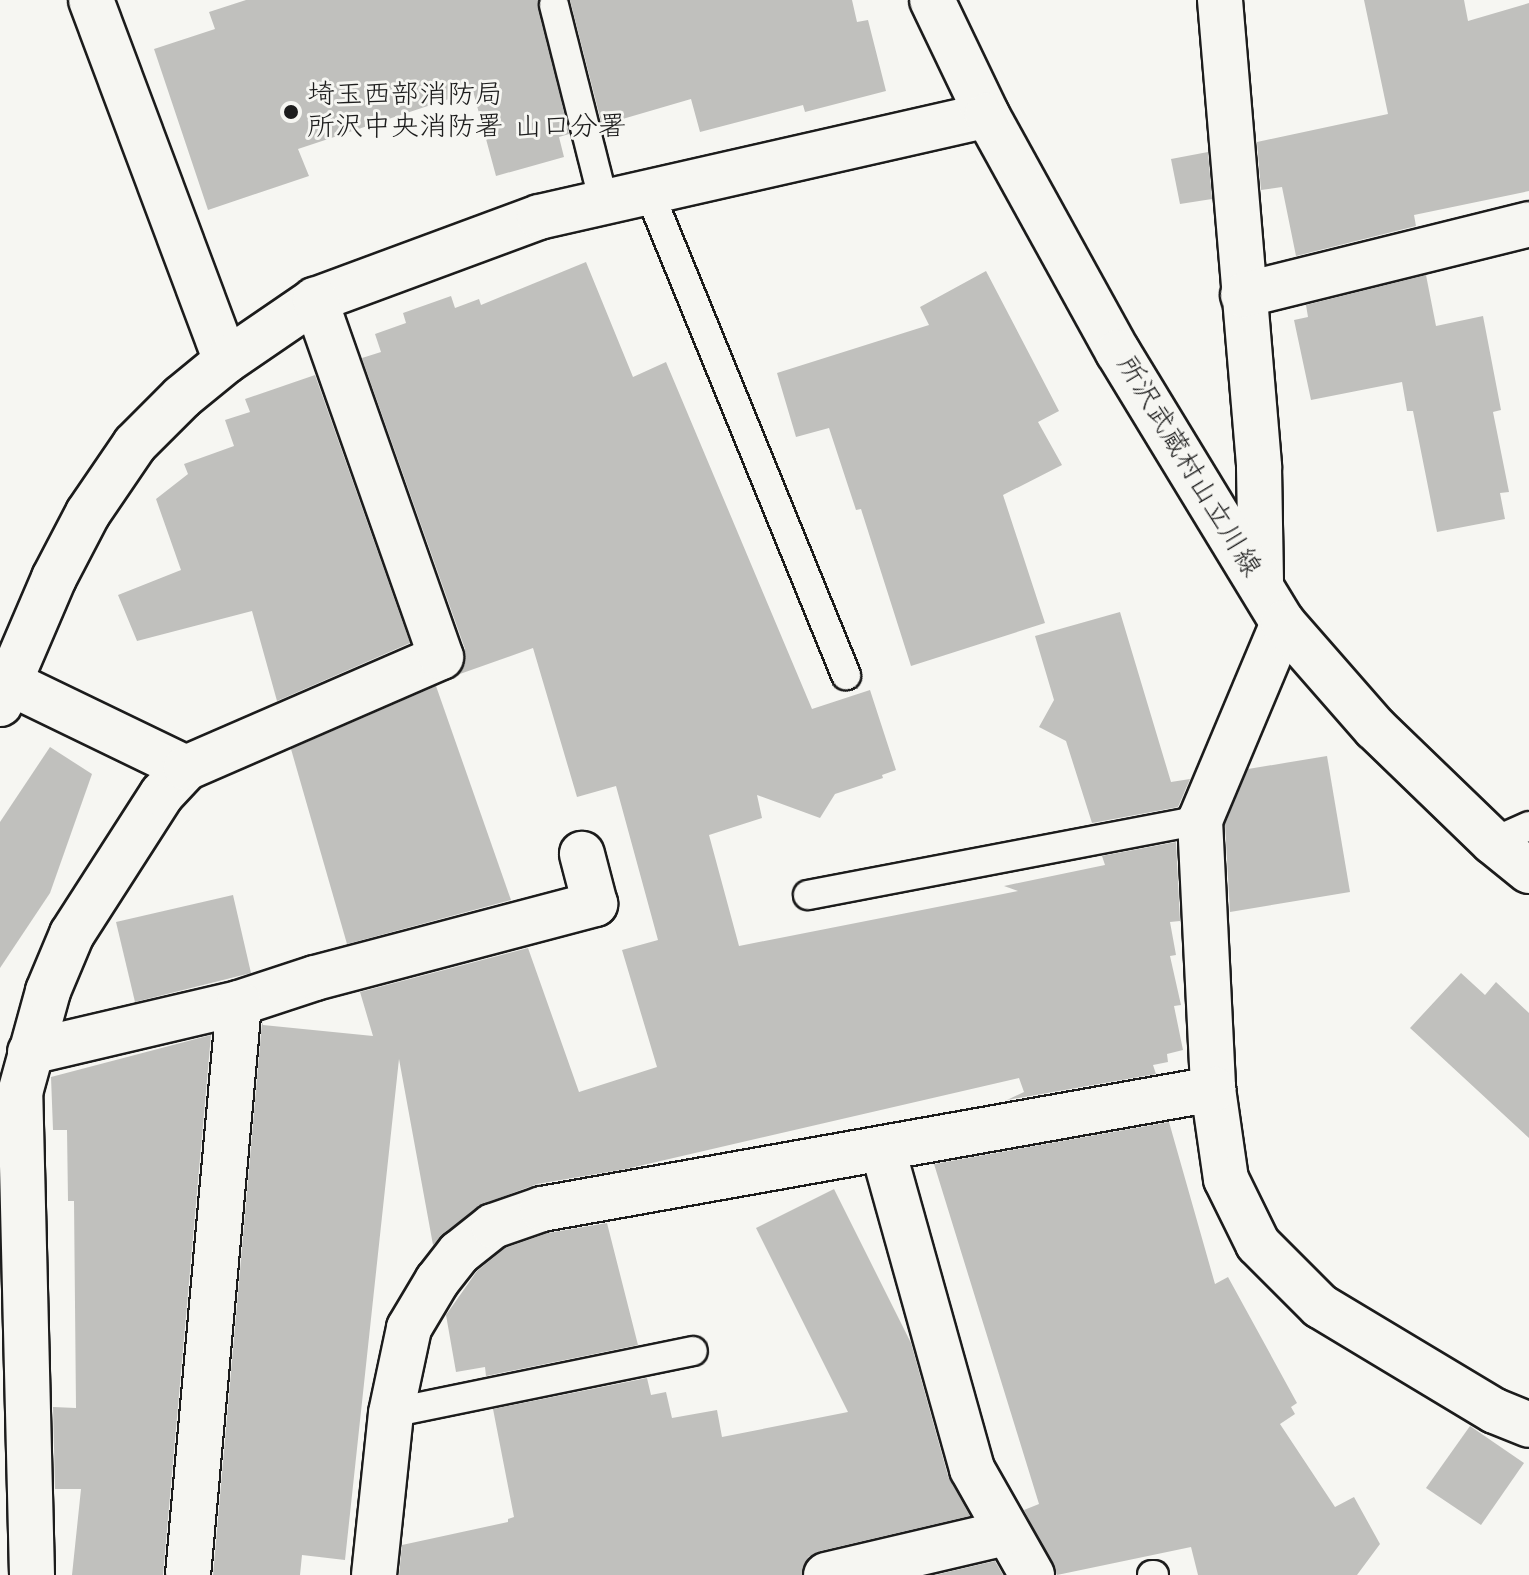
<!DOCTYPE html>
<html>
<head>
<meta charset="utf-8">
<style>
	body { margin:0 }
	#map { position:relative; width:1529px; height:1575px; overflow:hidden; background:#f6f6f2; font-family:Kalam,"Klee One",sans-serif }
	div>[style] { position:absolute }
	.building>* { inset:0; background:#c0c0bd }
	.roads { filter:drop-shadow(2px 0 #1c1c1c) drop-shadow(-2px 0 #1c1c1c) drop-shadow(0 2px #1c1c1c) drop-shadow(0 -2px #1c1c1c) }
	.lane>* { height:28px; margin:-14px; padding:0 14px; transform-origin:14px; border-radius:14px; background:#f6f6f2 }
	.street>* { height:44px; margin:-22px; padding:0 22px; transform-origin:22px; border-radius:22px; background:#f6f6f2 }
	.primary>* { height:44px; margin:-22px; padding:0 22px; transform-origin:22px; border-radius:22px; background:#f6f6f2 }
	.dots>* { width:22px; height:22px; translate:-50% -50%; box-sizing:border-box; border:4px solid #f6f6f2; border-radius:50% }
	span { translate:-50% -50%; white-space:nowrap; text-align:center; line-height:1.15; -webkit-text-stroke:6px #f6f6f2; paint-order:stroke }
	.poi-label { font-size:28px; color:#1c1c1c }
	.left { translate:0 -50%; text-align:left }
	.street-label { font-size:28px; color:#1c1c1c }
</style>
</head>
<body>
<div id="map">
	<div class="building">
		<div style="clip-path:polygon(246px 0,538px 0,569px 134px,559px 137px,564px 157px,496px 176px,473px 91px,298px 149px,309px 176px,208px 210px,154px 49px,215px 29px,209px 12px)"></div>
		<div style="clip-path:polygon(570px 0,852px 0,857px 22px,868px 20px,886px 91px,805px 112px,803px 105px,700px 132px,691px 99px,602px 125px)"></div>
		<div style="clip-path:polygon(1364px 0,1464px 0,1468px 21px,1529px 3px,1529px 191px,1414px 215px,1416px 226px,1296px 256px,1282px 187px,1261px 190px,1257px 142px,1388px 114px)"></div>
		<div style="clip-path:polygon(1208px 152px,1212px 199px,1180px 204px,1171px 159px)"></div>
		<div style="clip-path:polygon(586px 262px,633px 377px,666px 362px,812px 709px,870px 690px,896px 770px,882px 775px,883px 778px,835px 794px,820px 818px,757px 795px,762px 818px,709px 835px,739px 946px,998px 895px,1018px 891px,1004px 886px,1105px 865px,1102px 856px,1176px 842px,1180px 921px,1170px 922px,1176px 955px,1170px 956px,1181px 1005px,1174px 1006px,1183px 1050px,1167px 1054px,1168px 1062px,1153px 1065px,1156px 1074px,1007px 1100px,1024px 1092px,1019px 1078px,626px 1169px,537px 1184px,478px 1206px,433px 1245px,399px 1059px,345px 1560px,302px 1555px,300px 1575px,213px 1575px,262px 1022px,263px 1025px,373px 1036px,360px 992px,528px 948px,579px 1092px,657px 1067px,622px 950px,658px 940px,616px 786px,577px 797px,533px 648px,457px 675px,465px 662px,465px 649px,362px 358px,381px 352px,375px 334px,406px 323px,403px 313px,451px 296px,455px 308px,479px 299px,481px 305px)"></div>
		<div style="clip-path:polygon(986px 271px,1059px 411px,1038px 422px,1062px 465px,1003px 495px,1045px 623px,911px 666px,861px 509px,856px 510px,829px 428px,796px 437px,777px 373px,929px 325px,920px 307px)"></div>
		<div style="clip-path:polygon(1426px 275px,1436px 326px,1483px 316px,1501px 410px,1493px 412px,1509px 492px,1500px 493px,1505px 519px,1437px 532px,1413px 411px,1407px 411px,1402px 382px,1311px 400px,1294px 320px,1308px 317px,1306px 305px)"></div>
		<div style="clip-path:polygon(315px 375px,410px 643px,277px 701px,252px 611px,137px 641px,118px 595px,181px 570px,156px 499px,188px 474px,184px 464px,234px 446px,225px 420px,250px 412px,245px 399px)"></div>
		<div style="clip-path:polygon(1120px 612px,1171px 782px,1190px 779px,1178px 807px,1092px 823px,1066px 741px,1039px 727px,1054px 700px,1035px 636px)"></div>
		<div style="clip-path:polygon(436px 686px,511px 900px,347px 944px,291px 749px)"></div>
		<div style="clip-path:polygon(50px 747px,92px 774px,50px 893px,0 968px,0 822px)"></div>
		<div style="clip-path:polygon(1327px 756px,1350px 892px,1230px 912px,1225px 824px,1248px 769px)"></div>
		<div style="clip-path:polygon(233px 895px,251px 973px,135px 1002px,116px 922px)"></div>
		<div style="clip-path:polygon(1461px 973px,1485px 995px,1496px 982px,1529px 1013px,1529px 1138px,1410px 1028px)"></div>
		<div style="clip-path:polygon(211px 1035px,163px 1575px,72px 1575px,81px 1489px,55px 1489px,53px 1407px,76px 1408px,74px 1201px,68px 1201px,67px 1130px,53px 1130px,51px 1077px)"></div>
		<div style="clip-path:polygon(1169px 1122px,1215px 1284px,1228px 1277px,1297px 1403px,1291px 1407px,1295px 1414px,1280px 1424px,1335px 1507px,1354px 1497px,1380px 1544px,1357px 1575px,1198px 1575px,1191px 1547px,1057px 1575px,1024px 1510px,1039px 1504px,934px 1164px)"></div>
		<div style="clip-path:polygon(834px 1189px,911px 1343px,948px 1476px,970px 1516px,820px 1551px,808px 1557px,802px 1575px,399px 1575px,402px 1545px,508px 1522px,508px 1519px,514px 1517px,493px 1409px,647px 1378px,651px 1395px,666px 1392px,672px 1418px,717px 1410px,722px 1437px,848px 1412px,756px 1228px)"></div>
		<div style="clip-path:polygon(607px 1223px,638px 1345px,486px 1376px,485px 1367px,456px 1372px,446px 1315px,477px 1271px,505px 1248px,548px 1233px)"></div>
		<div style="clip-path:polygon(1470px 1426px,1524px 1463px,1481px 1525px,1426px 1488px)"></div>
		<div style="clip-path:polygon(995px 1561px,1003px 1575px,935px 1575px)"></div>
	</div>
	<div class="roads">
		<div class="lane">
			<div style="left:554px;top:5px;width:204px;rotate:75.8deg"></div>
			<div style="left:649px;top:192px;width:522px;rotate:67.81deg"></div>
			<div style="left:1493px;top:842px;width:39px;rotate:-24deg"></div>
			<div style="left:808px;top:895px;width:399px;rotate:-10.8deg"></div>
			<div style="left:391px;top:1413px;width:308px;rotate:-11.6deg"></div>
			<div style="left:1152px;top:1575px;width:2px"></div>
		</div>
		<div class="street">
			<div style="left:91px;top:0;width:385px;rotate:69.5deg"></div>
			<div style="left:1220px;top:0;width:469px;rotate:85.2deg"></div>
			<div style="left:1259px;top:467px;width:117px;rotate:89deg"></div>
			<div style="left:1243px;top:295px;width:295px;rotate:-13.9deg"></div>
			<div style="left:1283px;top:623px;width:214px;rotate:112.8deg"></div>
			<div style="left:1200px;top:820px;width:269px;rotate:87.2deg"></div>
			<div style="left:1213px;top:1089px;width:91px;rotate:81.8deg"></div>
			<div style="left:1226px;top:1179px;width:72px;rotate:63.8deg"></div>
			<div style="left:1258px;top:1244px;width:88px;rotate:45deg"></div>
			<div style="left:1320px;top:1306px;width:204px;rotate:31deg"></div>
			<div style="left:1495px;top:1411px;width:37px;rotate:22deg"></div>
			<div style="left:10px;top:683px;width:195px;rotate:25.8deg"></div>
			<div style="left:0;top:704px;width:137px;rotate:-66.8deg"></div>
			<div style="left:54px;top:578px;width:73px;rotate:-62.4deg"></div>
			<div style="left:88px;top:513px;width:83px;rotate:-55.7deg"></div>
			<div style="left:135px;top:444px;width:66px;rotate:-45deg"></div>
			<div style="left:182px;top:397px;width:57px;rotate:-39.3deg"></div>
			<div style="left:226px;top:361px;width:108px;rotate:-34.4deg"></div>
			<div style="left:315px;top:300px;width:239px;rotate:-20.3deg"></div>
			<div style="left:539px;top:217px;width:459px;rotate:-12.8deg"></div>
			<div style="left:30px;top:1052px;width:215px;rotate:-13.2deg"></div>
			<div style="left:239px;top:1003px;width:80px;rotate:-18.2deg"></div>
			<div style="left:315px;top:978px;width:290px;rotate:-14.8deg"></div>
			<div style="left:595px;top:904px;width:52px;rotate:-104.6deg"></div>
			<div style="left:883px;top:1150px;width:331px;rotate:74.4deg"></div>
			<div style="left:972px;top:1469px;width:122px;rotate:60.5deg"></div>
			<div style="left:32px;top:1575px;width:482px;rotate:-91.4deg"></div>
			<div style="left:20px;top:1093px;width:106px;rotate:-74.6deg"></div>
			<div style="left:48px;top:991px;width:62px;rotate:-67.2deg"></div>
			<div style="left:72px;top:934px;width:166px;rotate:-57.3deg"></div>
			<div style="left:162px;top:794px;width:35px;rotate:-47deg"></div>
			<div style="left:186px;top:768px;width:278px;rotate:-23.5deg"></div>
			<div style="left:441px;top:657px;width:379px;rotate:-109.4deg"></div>
			<div style="left:188px;top:1575px;width:574px;rotate:-84.9deg"></div>
			<div style="left:374px;top:1575px;width:163px;rotate:-84deg"></div>
			<div style="left:391px;top:1413px;width:87px;rotate:-78deg"></div>
			<div style="left:409px;top:1328px;width:55px;rotate:-59.2deg"></div>
			<div style="left:437px;top:1281px;width:36px;rotate:-52deg"></div>
			<div style="left:459px;top:1253px;width:43px;rotate:-38.5deg"></div>
			<div style="left:493px;top:1226px;width:52px;rotate:-19.1deg"></div>
			<div style="left:542px;top:1209px;width:682px;rotate:-10.14deg"></div>
			<div style="left:826px;top:1575px;width:184px;rotate:-13.2deg"></div>
		</div>
		<div class="primary">
			<div style="left:932px;top:0;width:127px;rotate:64.4deg"></div>
			<div style="left:987px;top:115px;width:271px;rotate:61.1deg"></div>
			<div style="left:1118px;top:352px;width:317px;rotate:58.7deg"></div>
			<div style="left:1283px;top:623px;width:140px;rotate:48.8deg"></div>
			<div style="left:1375px;top:728px;width:164px;rotate:44deg"></div>
			<div style="left:1493px;top:842px;width:46px;rotate:38.9deg"></div>
		</div>
	</div>
	<div class="dots">
		<div style="left:291px;top:112px;background:#1c1c1c"></div>
	</div>
	<div class="poi-label">
		<span class="left" style="left:307px;top:112px">埼玉西部消防局<br>所沢中央消防署 山口分署</span>
	</div>
	<div class="street-label">
		<span style="left:1188px;top:467px;rotate:59deg">所沢武蔵村山立川線</span>
	</div>
</div>
</body>
</html>
